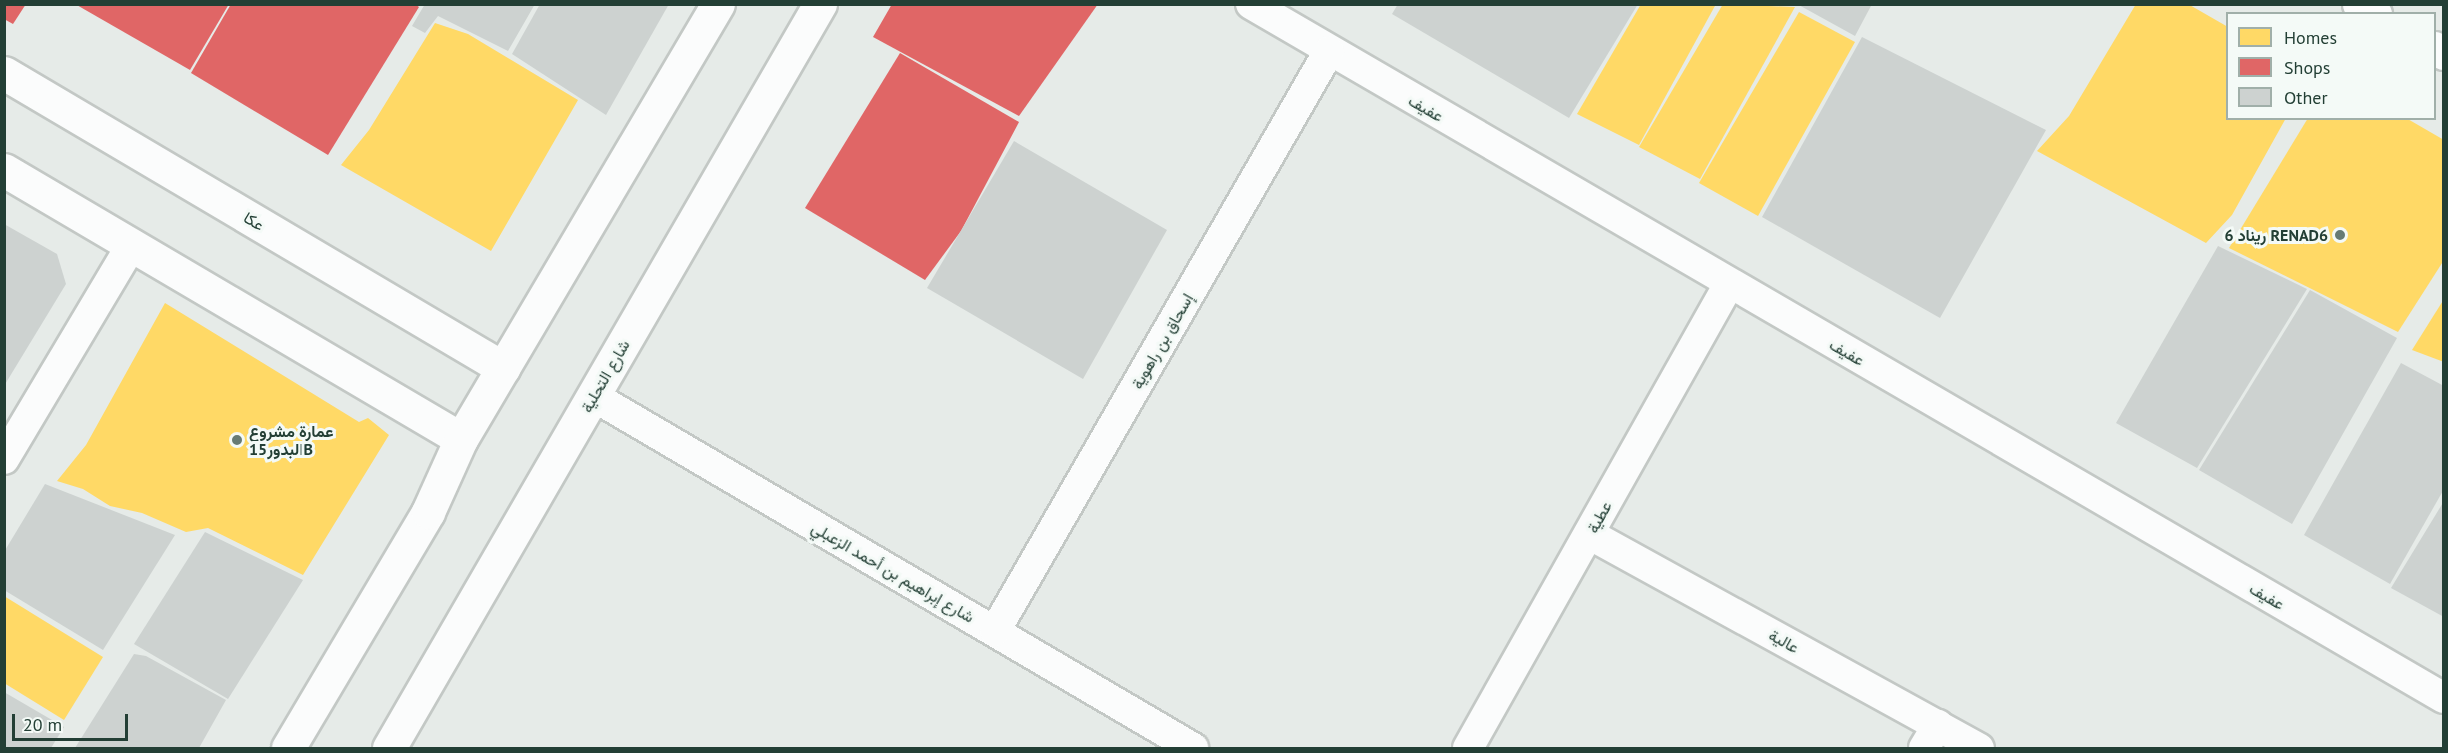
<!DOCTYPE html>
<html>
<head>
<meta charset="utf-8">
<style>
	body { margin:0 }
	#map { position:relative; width:2448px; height:753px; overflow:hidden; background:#e6ebe8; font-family:"PT Sans",Vazirmatn,sans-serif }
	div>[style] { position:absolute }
	.homes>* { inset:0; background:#ffd966 }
	.shops>* { inset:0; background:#e06666 }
	.building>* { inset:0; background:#cdd2d0 }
	.roads { filter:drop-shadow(2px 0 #c3c8c5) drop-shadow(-2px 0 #c3c8c5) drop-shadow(0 2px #c3c8c5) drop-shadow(0 -2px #c3c8c5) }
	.minor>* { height:30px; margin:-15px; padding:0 15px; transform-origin:15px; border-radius:15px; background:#fbfcfc }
	.tertiary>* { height:33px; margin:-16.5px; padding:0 16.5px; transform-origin:16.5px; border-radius:16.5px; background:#fbfcfc }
	.dots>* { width:16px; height:16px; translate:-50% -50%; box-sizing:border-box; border:3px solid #f4faf7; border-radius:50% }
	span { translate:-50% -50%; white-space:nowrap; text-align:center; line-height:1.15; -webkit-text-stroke:6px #f4faf7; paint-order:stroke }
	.street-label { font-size:16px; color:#233f35 }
	.poi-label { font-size:16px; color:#233f35; font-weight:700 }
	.right { translate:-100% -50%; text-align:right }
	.left { translate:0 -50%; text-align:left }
	.frame { position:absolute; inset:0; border:6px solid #233f35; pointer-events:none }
	.legend { position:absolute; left:2226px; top:12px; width:210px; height:108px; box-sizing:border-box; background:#f4faf7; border:2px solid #a0afa9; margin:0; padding:8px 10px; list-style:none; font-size:18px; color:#233f35 }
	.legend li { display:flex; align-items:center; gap:12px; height:30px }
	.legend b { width:30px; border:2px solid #a0afa9 }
	.scale { position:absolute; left:12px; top:714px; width:116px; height:27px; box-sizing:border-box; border:3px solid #233f35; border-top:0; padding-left:8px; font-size:18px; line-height:21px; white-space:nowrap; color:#233f35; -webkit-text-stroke:4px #f4faf7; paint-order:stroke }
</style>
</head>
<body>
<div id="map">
	<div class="homes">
		<div style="clip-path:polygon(1641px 4px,1716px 4px,1639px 145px,1577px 114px)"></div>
		<div style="clip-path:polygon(1723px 4px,1795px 7px,1700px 179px,1639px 147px)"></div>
		<div style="clip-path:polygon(2136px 4px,2188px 4px,2228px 27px,2228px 118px,2286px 118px,2232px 215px,2206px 243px,2037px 151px,2069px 116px)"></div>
		<div style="clip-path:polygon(1799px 12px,1855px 42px,1758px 216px,1699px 183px)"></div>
		<div style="clip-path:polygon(435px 23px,468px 34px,578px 100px,491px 251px,341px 165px,369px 130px)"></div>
		<div style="clip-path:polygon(2308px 118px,2406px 118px,2444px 140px,2444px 260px,2398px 332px,2229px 248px)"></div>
		<div style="clip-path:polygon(2444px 299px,2444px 362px,2412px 350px)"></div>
		<div style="clip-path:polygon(165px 303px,359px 422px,368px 418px,389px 435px,303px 575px,208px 528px,186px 532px,142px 513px,110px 506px,83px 489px,57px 481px,86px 445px)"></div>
		<div style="clip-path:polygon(4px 596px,103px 657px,64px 720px,4px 683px)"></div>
	</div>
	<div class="shops">
		<div style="clip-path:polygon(4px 4px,26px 4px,13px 24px,4px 19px)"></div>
		<div style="clip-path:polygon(75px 4px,229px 4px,190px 70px)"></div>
		<div style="clip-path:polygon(231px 4px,415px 4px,419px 7px,328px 155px,191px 73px)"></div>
		<div style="clip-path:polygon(892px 4px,1098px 4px,1019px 116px,873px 37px)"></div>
		<div style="clip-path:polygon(900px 53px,1019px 122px,961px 231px,925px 280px,805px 208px)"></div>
	</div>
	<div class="building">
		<div style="clip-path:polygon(425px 4px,535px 4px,508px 51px,438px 16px,425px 33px,412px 26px)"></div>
		<div style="clip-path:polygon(540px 4px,669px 4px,606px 115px,512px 54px)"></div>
		<div style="clip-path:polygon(1398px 4px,1638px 4px,1569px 118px,1392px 14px)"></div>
		<div style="clip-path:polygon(1797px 4px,1872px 4px,1855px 36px)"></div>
		<div style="clip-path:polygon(1862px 37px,2046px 130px,1940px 318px,1762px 217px)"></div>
		<div style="clip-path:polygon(1014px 141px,1167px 230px,1083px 379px,927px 288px)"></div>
		<div style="clip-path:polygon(4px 224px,57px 254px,66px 284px,4px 386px)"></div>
		<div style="clip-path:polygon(2218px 246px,2307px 289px,2197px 468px,2116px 423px)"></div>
		<div style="clip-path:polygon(2310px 290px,2397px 338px,2292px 524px,2199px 470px)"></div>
		<div style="clip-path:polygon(2401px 363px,2444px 386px,2444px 489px,2390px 584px,2304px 535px)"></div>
		<div style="clip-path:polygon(45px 484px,175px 535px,103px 650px,4px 590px,4px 552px)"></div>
		<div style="clip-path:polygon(2444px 501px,2444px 617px,2391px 588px)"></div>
		<div style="clip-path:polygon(205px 532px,303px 580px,228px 699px,134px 644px)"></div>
		<div style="clip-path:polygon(134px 654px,146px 656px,226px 700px,199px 748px,75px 748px)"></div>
		<div style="clip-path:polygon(4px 692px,64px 727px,51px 748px,4px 748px)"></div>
	</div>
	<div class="roads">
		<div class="minor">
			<div style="left:1251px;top:4px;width:1380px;rotate:30.19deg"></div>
			<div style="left:593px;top:396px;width:696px;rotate:30.4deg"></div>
			<div style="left:4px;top:459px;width:250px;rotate:-59.2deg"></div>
			<div style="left:1589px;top:534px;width:445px;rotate:28.8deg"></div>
			<div style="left:995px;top:631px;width:669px;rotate:-60.06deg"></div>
			<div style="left:1468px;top:748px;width:532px;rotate:-60.64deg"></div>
			<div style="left:1924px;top:748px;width:27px;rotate:-59deg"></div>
		</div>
		<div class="tertiary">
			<div style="left:2359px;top:4px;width:19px;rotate:32deg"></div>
			<div style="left:2434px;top:48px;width:11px;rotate:27deg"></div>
			<div style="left:4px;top:73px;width:580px;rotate:30.59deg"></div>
			<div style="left:4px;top:170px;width:530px;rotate:30.48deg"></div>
			<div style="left:288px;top:748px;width:274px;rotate:-59.3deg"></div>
			<div style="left:428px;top:512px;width:80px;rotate:-65.7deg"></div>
			<div style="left:461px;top:439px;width:505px;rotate:-59.43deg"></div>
			<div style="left:389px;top:748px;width:860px;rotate:-59.92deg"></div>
		</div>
	</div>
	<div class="dots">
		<div style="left:2340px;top:235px;background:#677b74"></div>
		<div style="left:237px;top:440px;background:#677b74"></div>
	</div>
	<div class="street-label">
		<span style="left:1426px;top:108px;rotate:30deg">عفيف</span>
		<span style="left:254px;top:221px;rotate:31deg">عكا</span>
		<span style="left:1162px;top:341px;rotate:-60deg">إسحاق بن راهوية</span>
		<span style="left:1847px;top:352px;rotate:30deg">عفيف</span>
		<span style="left:605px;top:376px;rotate:-60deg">شارع التحلية</span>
		<span style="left:1599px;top:517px;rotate:-61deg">عطية</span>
		<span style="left:893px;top:572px;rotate:30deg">شارع إبراهيم بن أحمد الزعبلي</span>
		<span style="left:2267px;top:596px;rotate:30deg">عفيف</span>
		<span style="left:1784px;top:641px;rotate:29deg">عالية</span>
	</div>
	<div class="poi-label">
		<span class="right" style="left:2328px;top:235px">ريناد 6 RENAD6</span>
		<span class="left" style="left:249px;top:440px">عمارة مشروع<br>البدور15B</span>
	</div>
	<div class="frame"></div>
	<ul class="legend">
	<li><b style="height:16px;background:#ffd966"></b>Homes</li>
	<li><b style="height:16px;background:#e06666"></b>Shops</li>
	<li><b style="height:16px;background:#cdd2d0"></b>Other</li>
	</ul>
	<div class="scale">20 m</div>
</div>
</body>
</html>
